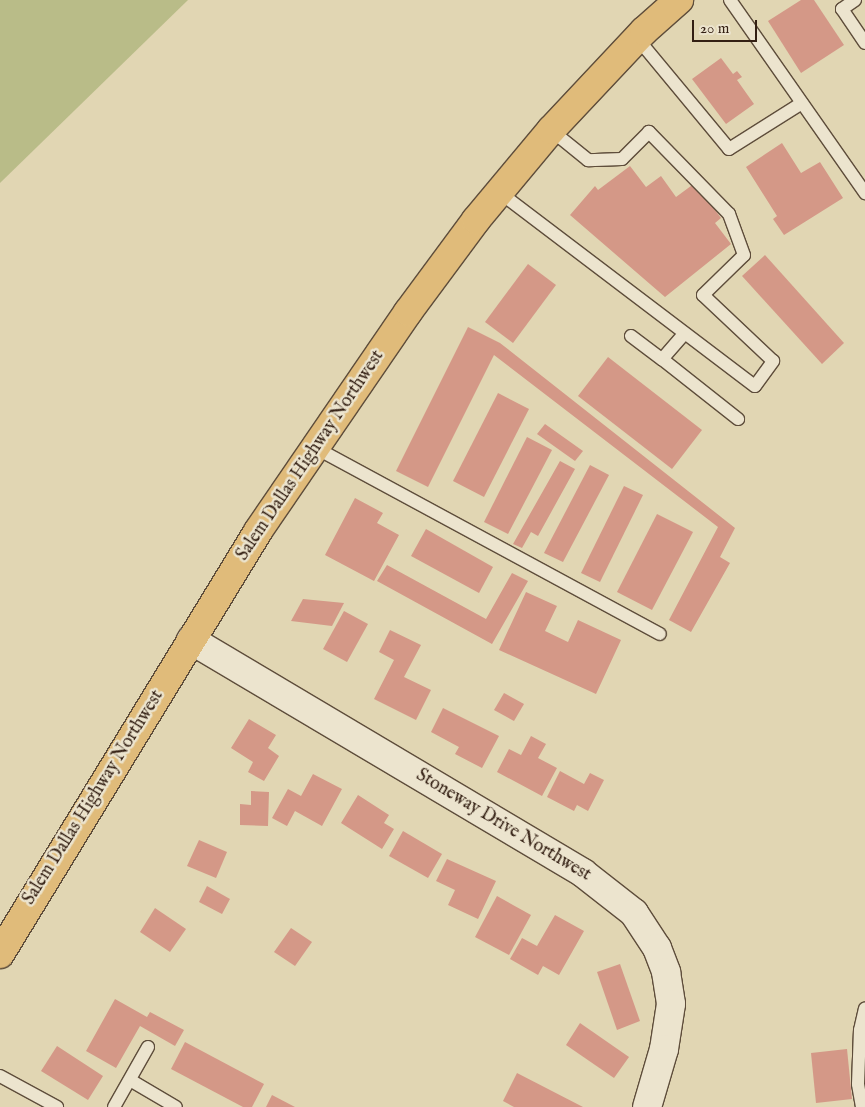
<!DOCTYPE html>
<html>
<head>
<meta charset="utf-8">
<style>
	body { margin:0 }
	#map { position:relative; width:865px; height:1107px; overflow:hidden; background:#e1d6b3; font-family:"IM FELL English",serif }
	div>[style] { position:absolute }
	.green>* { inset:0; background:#b9bc88 }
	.building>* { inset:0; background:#d49887 }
	.roads { filter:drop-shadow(1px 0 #5e4d3b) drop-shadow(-1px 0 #5e4d3b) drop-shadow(0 1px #5e4d3b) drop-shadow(0 -1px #5e4d3b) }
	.lane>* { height:12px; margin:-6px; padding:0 6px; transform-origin:6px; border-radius:6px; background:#ece4ce }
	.secondary>* { height:28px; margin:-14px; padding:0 14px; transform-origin:14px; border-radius:14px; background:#ece4ce }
	.highway>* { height:28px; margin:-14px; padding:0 14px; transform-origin:14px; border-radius:14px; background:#e0bb7a }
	span { translate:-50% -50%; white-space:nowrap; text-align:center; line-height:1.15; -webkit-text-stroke:5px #ece4ce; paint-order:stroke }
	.street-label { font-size:18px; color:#331f13 }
	.scale { position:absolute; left:692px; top:20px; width:65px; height:22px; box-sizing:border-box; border:2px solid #331f13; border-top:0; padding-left:6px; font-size:15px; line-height:18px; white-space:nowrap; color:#331f13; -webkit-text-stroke:4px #ece4ce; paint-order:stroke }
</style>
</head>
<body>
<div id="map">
	<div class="green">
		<div style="clip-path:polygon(0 0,188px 0,0 183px)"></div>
	</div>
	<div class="building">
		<div style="clip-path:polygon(801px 0,814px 0,844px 45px,801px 73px,768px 21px)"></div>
		<div style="clip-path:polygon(721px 58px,733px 74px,737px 71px,742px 77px,737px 80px,754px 104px,726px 124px,692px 79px)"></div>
		<div style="clip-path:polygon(782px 143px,801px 173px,820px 162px,843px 198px,784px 235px,773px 219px,777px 216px,746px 167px)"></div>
		<div style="clip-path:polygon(630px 166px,646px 187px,661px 176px,676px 197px,695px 183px,721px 218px,715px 223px,731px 244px,665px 297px,570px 215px,595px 186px,598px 190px)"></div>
		<div style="clip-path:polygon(765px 255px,844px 343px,822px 364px,742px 276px)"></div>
		<div style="clip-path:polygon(528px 264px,556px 285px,513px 343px,485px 322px)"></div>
		<div style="clip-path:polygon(468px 327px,500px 343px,735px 528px,720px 557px,730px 563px,691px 632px,669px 620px,718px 527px,494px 355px,428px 487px,396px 471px)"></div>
		<div style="clip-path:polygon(608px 357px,702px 430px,672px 469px,578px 396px)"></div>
		<div style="clip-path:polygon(498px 393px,529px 409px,484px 497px,453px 481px)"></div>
		<div style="clip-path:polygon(545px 424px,583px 451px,575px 461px,537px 434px)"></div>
		<div style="clip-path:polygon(527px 437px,552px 450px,508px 534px,484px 522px)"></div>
		<div style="clip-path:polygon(560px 461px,575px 469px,538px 536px,531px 532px,522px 548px,513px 544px)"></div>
		<div style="clip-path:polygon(590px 465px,609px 475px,563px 562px,544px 553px)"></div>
		<div style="clip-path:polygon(624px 486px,643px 495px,600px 582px,581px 573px)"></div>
		<div style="clip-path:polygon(355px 498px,383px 513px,377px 523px,399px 535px,374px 581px,325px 555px)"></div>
		<div style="clip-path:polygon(657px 514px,693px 532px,652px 610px,617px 592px)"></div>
		<div style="clip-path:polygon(426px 529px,493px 567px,479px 593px,411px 556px)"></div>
		<div style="clip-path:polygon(387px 565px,486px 619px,512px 573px,528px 581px,492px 644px,377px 581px)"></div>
		<div style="clip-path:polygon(526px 592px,557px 606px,545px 631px,568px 642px,578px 620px,621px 640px,596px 694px,499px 650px)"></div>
		<div style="clip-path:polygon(303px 599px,344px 603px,332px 626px,291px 621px)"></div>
		<div style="clip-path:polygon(344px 611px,368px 624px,347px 662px,323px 649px)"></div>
		<div style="clip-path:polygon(390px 630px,421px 645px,404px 677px,431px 690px,416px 720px,374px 699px,394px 660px,379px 652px)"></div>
		<div style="clip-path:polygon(504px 693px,524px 704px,514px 721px,494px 710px)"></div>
		<div style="clip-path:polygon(443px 708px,499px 736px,482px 768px,455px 754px,459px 747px,431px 732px)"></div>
		<div style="clip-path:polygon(249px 719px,276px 735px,268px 748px,279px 756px,264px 781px,248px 772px,253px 762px,231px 748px)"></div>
		<div style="clip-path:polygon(531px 736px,546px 744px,538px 758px,557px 768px,542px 796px,497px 772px,509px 749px,521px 755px)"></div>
		<div style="clip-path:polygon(560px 771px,584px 784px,590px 773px,604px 780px,588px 811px,577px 805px,574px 811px,547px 797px)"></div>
		<div style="clip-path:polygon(313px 774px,342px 789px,322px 826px,295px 811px,287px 826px,272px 818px,288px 789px,301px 796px)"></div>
		<div style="clip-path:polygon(251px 791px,269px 792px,268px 826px,240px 825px,240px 804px,251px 805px)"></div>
		<div style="clip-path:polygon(358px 795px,389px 815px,384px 823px,394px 829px,382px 849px,341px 823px)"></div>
		<div style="clip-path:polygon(403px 831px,442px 854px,428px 878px,389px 856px)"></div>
		<div style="clip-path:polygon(199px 840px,227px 852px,216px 878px,187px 866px)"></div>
		<div style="clip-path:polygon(447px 859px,496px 881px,478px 919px,448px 905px,455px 890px,436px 881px)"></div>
		<div style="clip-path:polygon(207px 886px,230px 899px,222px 914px,199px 902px)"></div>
		<div style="clip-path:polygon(497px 896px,531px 915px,509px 955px,475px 937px)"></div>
		<div style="clip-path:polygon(155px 908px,186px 929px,170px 952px,140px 932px)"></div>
		<div style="clip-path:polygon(555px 915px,584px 931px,559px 975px,543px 966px,538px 975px,510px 959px,522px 938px,537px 946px)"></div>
		<div style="clip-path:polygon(291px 928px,312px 942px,295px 966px,274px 952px)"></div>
		<div style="clip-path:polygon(620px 964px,640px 1021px,617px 1030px,597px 972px)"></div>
		<div style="clip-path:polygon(115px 999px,147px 1017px,150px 1012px,184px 1030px,175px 1046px,140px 1026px,116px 1068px,86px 1051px)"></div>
		<div style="clip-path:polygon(580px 1023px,629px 1057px,614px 1078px,566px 1045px)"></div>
		<div style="clip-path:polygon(185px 1042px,264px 1084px,252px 1107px,243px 1107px,171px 1069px)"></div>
		<div style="clip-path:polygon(57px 1046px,103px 1076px,88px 1100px,41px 1071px)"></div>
		<div style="clip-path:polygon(847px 1049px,852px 1099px,816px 1103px,811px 1053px)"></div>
		<div style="clip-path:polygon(517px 1073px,583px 1107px,514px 1107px,503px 1101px)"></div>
		<div style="clip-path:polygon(272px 1095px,295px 1107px,266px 1107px)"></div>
	</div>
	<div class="roads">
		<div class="lane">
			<div style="left:730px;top:0;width:236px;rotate:55deg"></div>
			<div style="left:855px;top:0;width:16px;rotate:145deg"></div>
			<div style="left:842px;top:9px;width:41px;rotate:55.9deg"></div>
			<div style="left:637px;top:38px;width:144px;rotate:50.3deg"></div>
			<div style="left:729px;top:149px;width:86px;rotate:-32.2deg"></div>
			<div style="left:499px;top:192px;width:321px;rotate:37.2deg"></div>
			<div style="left:755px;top:386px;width:31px;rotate:-54deg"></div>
			<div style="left:773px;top:361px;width:96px;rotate:-136.7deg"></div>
			<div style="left:703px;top:295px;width:57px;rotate:-44.3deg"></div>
			<div style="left:744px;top:255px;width:44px;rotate:-110.1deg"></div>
			<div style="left:729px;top:214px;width:115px;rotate:-134.3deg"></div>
			<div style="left:649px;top:132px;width:38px;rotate:135deg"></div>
			<div style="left:622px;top:159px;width:34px;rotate:178deg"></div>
			<div style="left:588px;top:160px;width:48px;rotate:-141deg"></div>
			<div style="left:684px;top:334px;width:33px;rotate:131deg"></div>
			<div style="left:662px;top:359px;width:97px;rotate:38.3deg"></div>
			<div style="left:631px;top:336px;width:39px;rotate:37deg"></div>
			<div style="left:314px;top:447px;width:393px;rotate:28.4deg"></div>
			<div style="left:0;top:1076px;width:65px;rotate:28.5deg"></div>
			<div style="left:130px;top:1080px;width:53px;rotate:30.4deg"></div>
			<div style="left:114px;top:1107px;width:69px;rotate:-60.5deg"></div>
			<div style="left:862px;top:1107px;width:23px;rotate:-100deg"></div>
			<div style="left:858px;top:1084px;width:54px;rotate:-87.9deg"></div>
			<div style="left:860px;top:1030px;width:22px;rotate:-77deg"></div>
		</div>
		<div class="secondary">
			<div style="left:191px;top:640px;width:456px;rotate:30.7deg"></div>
			<div style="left:583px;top:873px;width:65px;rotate:38.1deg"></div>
			<div style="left:634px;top:913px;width:42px;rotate:56.7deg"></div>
			<div style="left:657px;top:948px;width:26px;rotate:69deg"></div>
			<div style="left:666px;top:972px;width:32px;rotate:81deg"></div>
			<div style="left:671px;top:1004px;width:46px;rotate:98.8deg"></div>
			<div style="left:664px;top:1049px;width:60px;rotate:106.3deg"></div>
		</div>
		<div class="highway">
			<div style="left:0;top:954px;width:495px;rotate:-58.6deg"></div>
			<div style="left:258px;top:531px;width:265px;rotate:-55.6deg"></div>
			<div style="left:408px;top:312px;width:114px;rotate:-53.5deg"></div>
			<div style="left:476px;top:220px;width:117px;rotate:-50.2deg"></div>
			<div style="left:551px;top:130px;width:136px;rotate:-46.8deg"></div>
			<div style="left:644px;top:31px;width:47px;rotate:-41.5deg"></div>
		</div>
	</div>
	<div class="street-label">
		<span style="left:311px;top:456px;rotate:-56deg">Salem Dallas Highway Northwest</span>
		<span style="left:94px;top:798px;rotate:-58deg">Salem Dallas Highway Northwest</span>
		<span style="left:503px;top:826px;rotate:31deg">Stoneway Drive Northwest</span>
	</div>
	<div class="scale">20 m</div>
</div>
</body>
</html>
